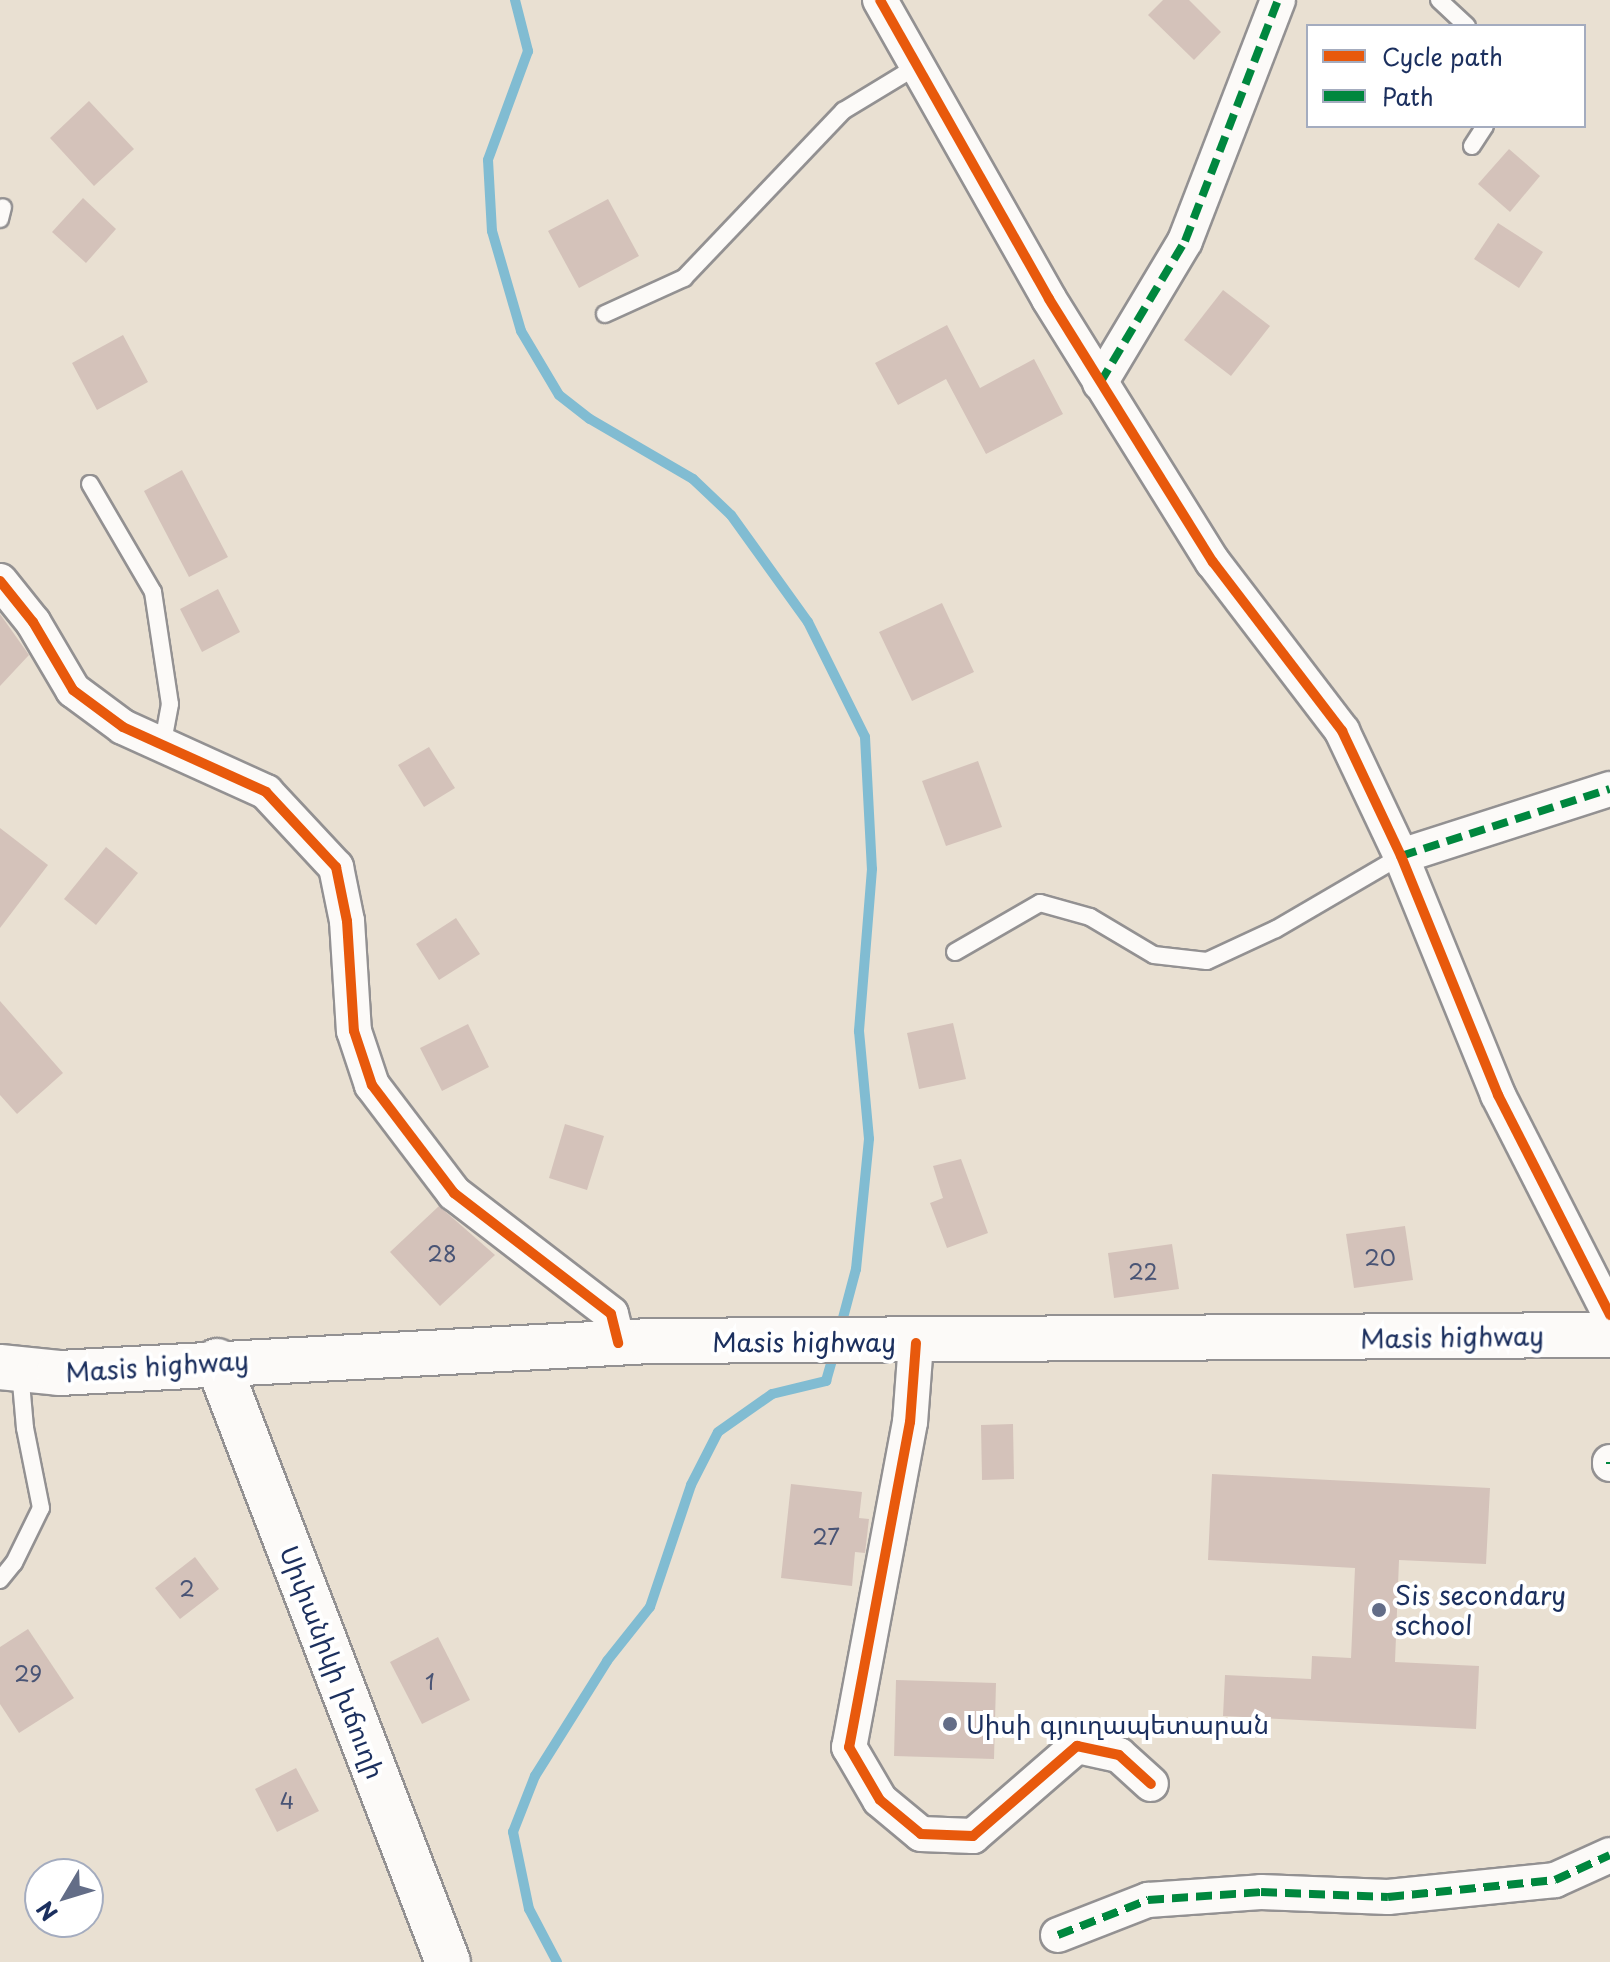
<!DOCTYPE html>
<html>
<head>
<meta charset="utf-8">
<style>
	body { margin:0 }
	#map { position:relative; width:1610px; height:1962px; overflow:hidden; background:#e9e0d2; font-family:"Playpen Sans","Noto Sans Armenian",sans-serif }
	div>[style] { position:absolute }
	.stream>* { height:10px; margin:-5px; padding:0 5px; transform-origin:5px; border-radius:5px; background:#81bcd2 }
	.building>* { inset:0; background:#d4c2ba }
	.roads { filter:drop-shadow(2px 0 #939192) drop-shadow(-2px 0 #939192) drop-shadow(0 2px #939192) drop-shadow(0 -2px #939192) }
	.service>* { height:16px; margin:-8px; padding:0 8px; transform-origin:8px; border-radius:8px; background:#fcfaf8 }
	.minor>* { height:34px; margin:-17px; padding:0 17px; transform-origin:17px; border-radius:17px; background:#fcfaf8 }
	.secondary>* { height:44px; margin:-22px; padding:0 22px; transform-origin:22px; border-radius:22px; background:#fcfaf8 }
	.quiet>* { height:8px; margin-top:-4px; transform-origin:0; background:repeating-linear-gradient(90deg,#00873e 0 16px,transparent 0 24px) }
	.cycleway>* { height:10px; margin:-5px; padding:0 5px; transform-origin:5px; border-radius:5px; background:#e8590c }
	.dots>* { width:22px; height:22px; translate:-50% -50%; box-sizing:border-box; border:4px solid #fff; border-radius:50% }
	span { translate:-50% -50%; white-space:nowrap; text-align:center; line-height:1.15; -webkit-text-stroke:8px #fff; paint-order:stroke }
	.number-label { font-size:22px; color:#495475 }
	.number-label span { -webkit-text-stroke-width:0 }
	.street-label { font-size:26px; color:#1b2f5e }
	.poi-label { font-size:26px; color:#1b2f5e }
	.left { translate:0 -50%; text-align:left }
	.legend { position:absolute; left:1306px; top:24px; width:280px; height:104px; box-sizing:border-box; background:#fff; border:2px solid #a4acbf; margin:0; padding:10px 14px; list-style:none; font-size:24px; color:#1b2f5e }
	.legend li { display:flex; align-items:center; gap:16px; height:40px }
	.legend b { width:40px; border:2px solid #a4acbf }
	.north { position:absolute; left:24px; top:1858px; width:80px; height:80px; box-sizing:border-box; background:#fff; border:2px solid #a4acbf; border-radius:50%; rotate:232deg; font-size:22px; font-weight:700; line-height:32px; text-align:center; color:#1b2f5e }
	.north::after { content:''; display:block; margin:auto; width:28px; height:36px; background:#636d87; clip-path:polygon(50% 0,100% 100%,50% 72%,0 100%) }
</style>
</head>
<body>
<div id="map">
	<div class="stream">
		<div style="left:515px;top:0;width:53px;rotate:75.7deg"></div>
		<div style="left:528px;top:51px;width:116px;rotate:110.2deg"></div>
		<div style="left:488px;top:160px;width:71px;rotate:86.8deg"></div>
		<div style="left:492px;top:231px;width:104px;rotate:73.8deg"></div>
		<div style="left:521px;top:331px;width:74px;rotate:59.3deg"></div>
		<div style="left:559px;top:395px;width:39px;rotate:38deg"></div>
		<div style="left:590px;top:419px;width:119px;rotate:30.2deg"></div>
		<div style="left:693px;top:479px;width:52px;rotate:43.5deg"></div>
		<div style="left:731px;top:515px;width:132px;rotate:54.3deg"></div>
		<div style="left:808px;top:622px;width:128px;rotate:63.6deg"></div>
		<div style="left:865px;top:737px;width:132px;rotate:87deg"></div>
		<div style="left:872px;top:869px;width:163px;rotate:94.6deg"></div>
		<div style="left:859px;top:1031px;width:108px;rotate:84.7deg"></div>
		<div style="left:869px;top:1139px;width:131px;rotate:95.7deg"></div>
		<div style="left:856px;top:1269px;width:62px;rotate:104.9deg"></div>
		<div style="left:557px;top:1962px;width:60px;rotate:-117.8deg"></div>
		<div style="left:529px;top:1909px;width:79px;rotate:-101.7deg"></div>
		<div style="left:513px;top:1832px;width:60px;rotate:-68.6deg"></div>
		<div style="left:535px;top:1776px;width:136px;rotate:-57.9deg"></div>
		<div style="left:607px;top:1661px;width:69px;rotate:-51.5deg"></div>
		<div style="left:650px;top:1607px;width:129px;rotate:-71.4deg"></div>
		<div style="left:691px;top:1485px;width:59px;rotate:-63deg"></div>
		<div style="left:718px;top:1432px;width:66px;rotate:-35.1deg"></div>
		<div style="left:772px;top:1394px;width:56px;rotate:-13.5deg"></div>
		<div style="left:826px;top:1381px;width:33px;rotate:-74deg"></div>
	</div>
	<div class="building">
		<div style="clip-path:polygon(1163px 0,1189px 0,1221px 32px,1194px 60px,1148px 15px)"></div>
		<div style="clip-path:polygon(89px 101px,134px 149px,94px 186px,50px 138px)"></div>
		<div style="clip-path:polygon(1509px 149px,1540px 176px,1510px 212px,1478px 184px)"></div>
		<div style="clip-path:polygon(83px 198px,116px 229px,86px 263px,52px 232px)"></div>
		<div style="clip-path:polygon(608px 199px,639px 256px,579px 288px,548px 231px)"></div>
		<div style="clip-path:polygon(1498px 223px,1543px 252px,1519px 288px,1474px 259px)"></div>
		<div style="clip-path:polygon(1223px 290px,1270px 326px,1231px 376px,1184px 340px)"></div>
		<div style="clip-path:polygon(947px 325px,980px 388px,1034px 359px,1063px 414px,986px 454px,946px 379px,898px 405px,875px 363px)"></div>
		<div style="clip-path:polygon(123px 335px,148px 382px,97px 410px,72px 363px)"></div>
		<div style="clip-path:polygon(182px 470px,228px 557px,189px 577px,144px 491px)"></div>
		<div style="clip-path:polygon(218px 589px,240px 632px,202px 652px,180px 609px)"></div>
		<div style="clip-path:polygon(942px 603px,974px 672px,912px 701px,879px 632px)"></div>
		<div style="clip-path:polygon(0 614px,29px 655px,0 686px)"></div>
		<div style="clip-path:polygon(429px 747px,455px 788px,424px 807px,398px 765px)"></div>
		<div style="clip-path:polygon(978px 761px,1002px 827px,946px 846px,922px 781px)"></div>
		<div style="clip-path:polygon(0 828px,48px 865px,0 928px)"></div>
		<div style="clip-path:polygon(106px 847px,138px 873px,96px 925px,64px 899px)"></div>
		<div style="clip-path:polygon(456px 918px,480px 954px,439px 980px,416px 944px)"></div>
		<div style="clip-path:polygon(0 1001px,63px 1073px,17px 1114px,0 1095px)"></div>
		<div style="clip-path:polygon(953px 1023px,966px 1079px,919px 1089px,907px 1033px)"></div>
		<div style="clip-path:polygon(468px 1024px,489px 1067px,442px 1091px,420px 1048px)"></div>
		<div style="clip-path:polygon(565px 1124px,604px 1136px,587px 1190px,549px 1178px)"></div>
		<div style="clip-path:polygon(961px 1159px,988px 1233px,947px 1248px,930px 1203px,943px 1198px,933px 1166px)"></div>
		<div style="clip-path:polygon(439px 1206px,495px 1255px,440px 1306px,390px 1252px)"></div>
		<div style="clip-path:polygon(1405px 1226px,1413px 1280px,1354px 1288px,1346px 1234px)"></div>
		<div style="clip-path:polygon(1172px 1244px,1179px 1289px,1114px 1298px,1108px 1253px)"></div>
		<div style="clip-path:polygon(1013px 1424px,1014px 1479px,982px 1480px,981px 1425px)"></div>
		<div style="clip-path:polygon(1212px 1474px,1490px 1488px,1486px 1564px,1399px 1560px,1395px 1662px,1479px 1666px,1476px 1729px,1223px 1716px,1225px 1675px,1311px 1679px,1312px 1656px,1351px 1658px,1355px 1568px,1208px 1560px)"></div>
		<div style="clip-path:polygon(791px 1484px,862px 1492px,859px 1518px,869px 1519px,865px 1553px,855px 1552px,852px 1586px,781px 1578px)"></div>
		<div style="clip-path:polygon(195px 1557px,219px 1589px,180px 1619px,155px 1588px)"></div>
		<div style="clip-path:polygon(28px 1629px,74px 1698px,19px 1733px,0 1704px,0 1647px)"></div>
		<div style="clip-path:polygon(438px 1637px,470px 1700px,422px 1724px,390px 1662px)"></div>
		<div style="clip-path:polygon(896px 1680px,996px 1683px,994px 1759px,894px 1756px)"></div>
		<div style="clip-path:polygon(296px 1768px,319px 1811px,277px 1832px,255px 1789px)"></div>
	</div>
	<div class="roads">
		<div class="service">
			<div style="left:1439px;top:0;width:38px;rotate:43deg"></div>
			<div style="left:1472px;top:146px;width:24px;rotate:-57deg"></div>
			<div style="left:0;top:219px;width:12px;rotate:-76deg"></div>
			<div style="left:605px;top:314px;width:87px;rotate:-24.5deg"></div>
			<div style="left:684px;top:278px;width:231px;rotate:-46.4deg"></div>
			<div style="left:843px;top:111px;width:87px;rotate:-31.3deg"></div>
			<div style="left:90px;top:484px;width:125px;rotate:59.7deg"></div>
			<div style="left:153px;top:592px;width:113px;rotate:81.4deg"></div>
			<div style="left:170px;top:704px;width:44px;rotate:100.5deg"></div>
			<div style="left:955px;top:952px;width:98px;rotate:-30deg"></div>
			<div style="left:1040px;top:903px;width:52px;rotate:15.6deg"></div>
			<div style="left:1090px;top:917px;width:74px;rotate:30.7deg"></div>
			<div style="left:1154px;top:955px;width:53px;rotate:6.5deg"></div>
			<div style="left:1207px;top:961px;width:76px;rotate:-24.9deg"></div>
			<div style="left:1276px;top:929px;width:145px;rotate:-30.3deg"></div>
			<div style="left:0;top:1580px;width:22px;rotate:-51deg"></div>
			<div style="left:14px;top:1563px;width:61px;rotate:-63.9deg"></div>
			<div style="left:41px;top:1508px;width:82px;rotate:-101.3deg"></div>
			<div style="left:25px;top:1428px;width:57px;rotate:-95deg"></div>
		</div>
		<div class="minor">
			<div style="left:880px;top:0;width:343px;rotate:60.5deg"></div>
			<div style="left:1049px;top:299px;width:310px;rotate:58.1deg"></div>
			<div style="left:1213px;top:562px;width:213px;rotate:52.6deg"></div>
			<div style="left:1342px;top:731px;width:138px;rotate:64.7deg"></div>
			<div style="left:1401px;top:856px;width:258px;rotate:67.9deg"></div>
			<div style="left:1498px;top:1095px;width:247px;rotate:63deg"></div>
			<div style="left:1100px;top:383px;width:165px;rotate:-59.1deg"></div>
			<div style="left:1185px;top:241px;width:258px;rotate:-68.9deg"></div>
			<div style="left:0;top:581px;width:53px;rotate:51.2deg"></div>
			<div style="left:33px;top:622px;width:79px;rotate:59.5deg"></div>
			<div style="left:73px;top:690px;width:62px;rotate:36.5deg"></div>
			<div style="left:123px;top:727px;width:157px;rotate:24.4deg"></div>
			<div style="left:266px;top:792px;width:103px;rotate:47deg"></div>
			<div style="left:336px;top:867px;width:55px;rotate:78.5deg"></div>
			<div style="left:347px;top:921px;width:110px;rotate:86.4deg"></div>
			<div style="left:354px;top:1031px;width:57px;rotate:71.6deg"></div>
			<div style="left:372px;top:1085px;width:136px;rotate:52.8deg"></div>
			<div style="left:454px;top:1193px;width:198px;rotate:37.6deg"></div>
			<div style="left:611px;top:1314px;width:30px;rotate:76deg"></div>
			<div style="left:1401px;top:856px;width:219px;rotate:-17.8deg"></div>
			<div style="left:916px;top:1343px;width:79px;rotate:94.3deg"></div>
			<div style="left:910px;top:1422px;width:331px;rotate:100.6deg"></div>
			<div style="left:849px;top:1747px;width:61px;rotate:59.7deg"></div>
			<div style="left:880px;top:1800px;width:53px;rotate:39.7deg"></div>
			<div style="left:921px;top:1834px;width:52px;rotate:2.2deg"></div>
			<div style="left:973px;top:1836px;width:138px;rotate:-40.9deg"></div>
			<div style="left:1077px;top:1746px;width:43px;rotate:12.1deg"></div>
			<div style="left:1119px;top:1755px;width:43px;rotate:42.2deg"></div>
			<div style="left:1610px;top:1462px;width:2px;rotate:90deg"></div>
			<div style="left:1058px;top:1935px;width:97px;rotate:-21.3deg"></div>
			<div style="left:1148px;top:1900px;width:113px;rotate:-4deg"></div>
			<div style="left:1261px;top:1892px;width:127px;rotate:2.3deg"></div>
			<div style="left:1388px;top:1897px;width:168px;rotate:-5.8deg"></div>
			<div style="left:1555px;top:1880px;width:60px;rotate:-24.4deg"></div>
		</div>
		<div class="secondary">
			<div style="left:217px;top:1361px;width:644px;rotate:68.98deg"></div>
			<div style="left:0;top:1367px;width:59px;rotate:5.8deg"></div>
			<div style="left:59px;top:1373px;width:592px;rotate:-3.1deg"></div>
			<div style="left:650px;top:1341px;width:960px;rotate:-0.36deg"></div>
		</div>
	</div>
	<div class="quiet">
		<div style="left:1100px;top:383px;width:165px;rotate:-59.1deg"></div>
		<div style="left:1185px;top:241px;width:258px;rotate:-68.9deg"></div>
		<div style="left:1401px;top:856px;width:219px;rotate:-17.8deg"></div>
		<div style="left:1610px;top:1462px;width:2px;rotate:90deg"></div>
		<div style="left:1058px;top:1935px;width:97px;rotate:-21.3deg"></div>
		<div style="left:1148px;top:1900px;width:113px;rotate:-4deg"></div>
		<div style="left:1261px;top:1892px;width:127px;rotate:2.3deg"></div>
		<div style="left:1388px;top:1897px;width:168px;rotate:-5.8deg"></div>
		<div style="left:1555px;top:1880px;width:60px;rotate:-24.4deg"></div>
	</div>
	<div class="cycleway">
		<div style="left:880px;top:0;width:343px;rotate:60.5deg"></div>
		<div style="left:1049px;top:299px;width:310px;rotate:58.1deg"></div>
		<div style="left:1213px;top:562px;width:213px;rotate:52.6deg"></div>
		<div style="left:1342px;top:731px;width:138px;rotate:64.7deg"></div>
		<div style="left:1401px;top:856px;width:258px;rotate:67.9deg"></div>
		<div style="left:1498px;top:1095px;width:247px;rotate:63deg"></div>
		<div style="left:0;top:581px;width:53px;rotate:51.2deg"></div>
		<div style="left:33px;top:622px;width:79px;rotate:59.5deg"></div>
		<div style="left:73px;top:690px;width:62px;rotate:36.5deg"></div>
		<div style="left:123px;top:727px;width:157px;rotate:24.4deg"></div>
		<div style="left:266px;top:792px;width:103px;rotate:47deg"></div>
		<div style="left:336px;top:867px;width:55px;rotate:78.5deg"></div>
		<div style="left:347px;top:921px;width:110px;rotate:86.4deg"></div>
		<div style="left:354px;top:1031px;width:57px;rotate:71.6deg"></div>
		<div style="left:372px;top:1085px;width:136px;rotate:52.8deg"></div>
		<div style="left:454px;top:1193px;width:198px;rotate:37.6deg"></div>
		<div style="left:611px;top:1314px;width:30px;rotate:76deg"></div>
		<div style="left:916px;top:1343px;width:79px;rotate:94.3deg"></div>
		<div style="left:910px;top:1422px;width:331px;rotate:100.6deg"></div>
		<div style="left:849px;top:1747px;width:61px;rotate:59.7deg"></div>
		<div style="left:880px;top:1800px;width:53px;rotate:39.7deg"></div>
		<div style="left:921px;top:1834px;width:52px;rotate:2.2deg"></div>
		<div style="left:973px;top:1836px;width:138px;rotate:-40.9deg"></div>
		<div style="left:1077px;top:1746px;width:43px;rotate:12.1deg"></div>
		<div style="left:1119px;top:1755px;width:43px;rotate:42.2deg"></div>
	</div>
	<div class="dots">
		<div style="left:1379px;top:1610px;background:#636d87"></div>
		<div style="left:950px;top:1724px;background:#636d87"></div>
	</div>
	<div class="number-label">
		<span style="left:442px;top:1253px">28</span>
		<span style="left:1380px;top:1257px">20</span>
		<span style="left:1143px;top:1271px">22</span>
		<span style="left:826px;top:1536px">27</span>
		<span style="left:187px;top:1588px">2</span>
		<span style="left:28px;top:1673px">29</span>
		<span style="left:430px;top:1681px">1</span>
		<span style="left:287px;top:1800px">4</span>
	</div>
	<div class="street-label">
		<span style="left:1452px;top:1337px;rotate:-1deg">Masis highway</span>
		<span style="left:804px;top:1342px">Masis highway</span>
		<span style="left:157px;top:1366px;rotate:-4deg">Masis highway</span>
		<span style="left:333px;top:1662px;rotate:69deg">Սիփանիկի խճուղի</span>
	</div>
	<div class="poi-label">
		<span class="left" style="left:1395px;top:1610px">Sis secondary<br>school</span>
		<span class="left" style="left:966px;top:1724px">Սիսի գյուղապետարան</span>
	</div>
	<ul class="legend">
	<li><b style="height:10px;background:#e8590c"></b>Cycle path</li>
	<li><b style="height:10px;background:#00873e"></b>Path</li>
	</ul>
	<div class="north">N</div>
</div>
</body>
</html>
